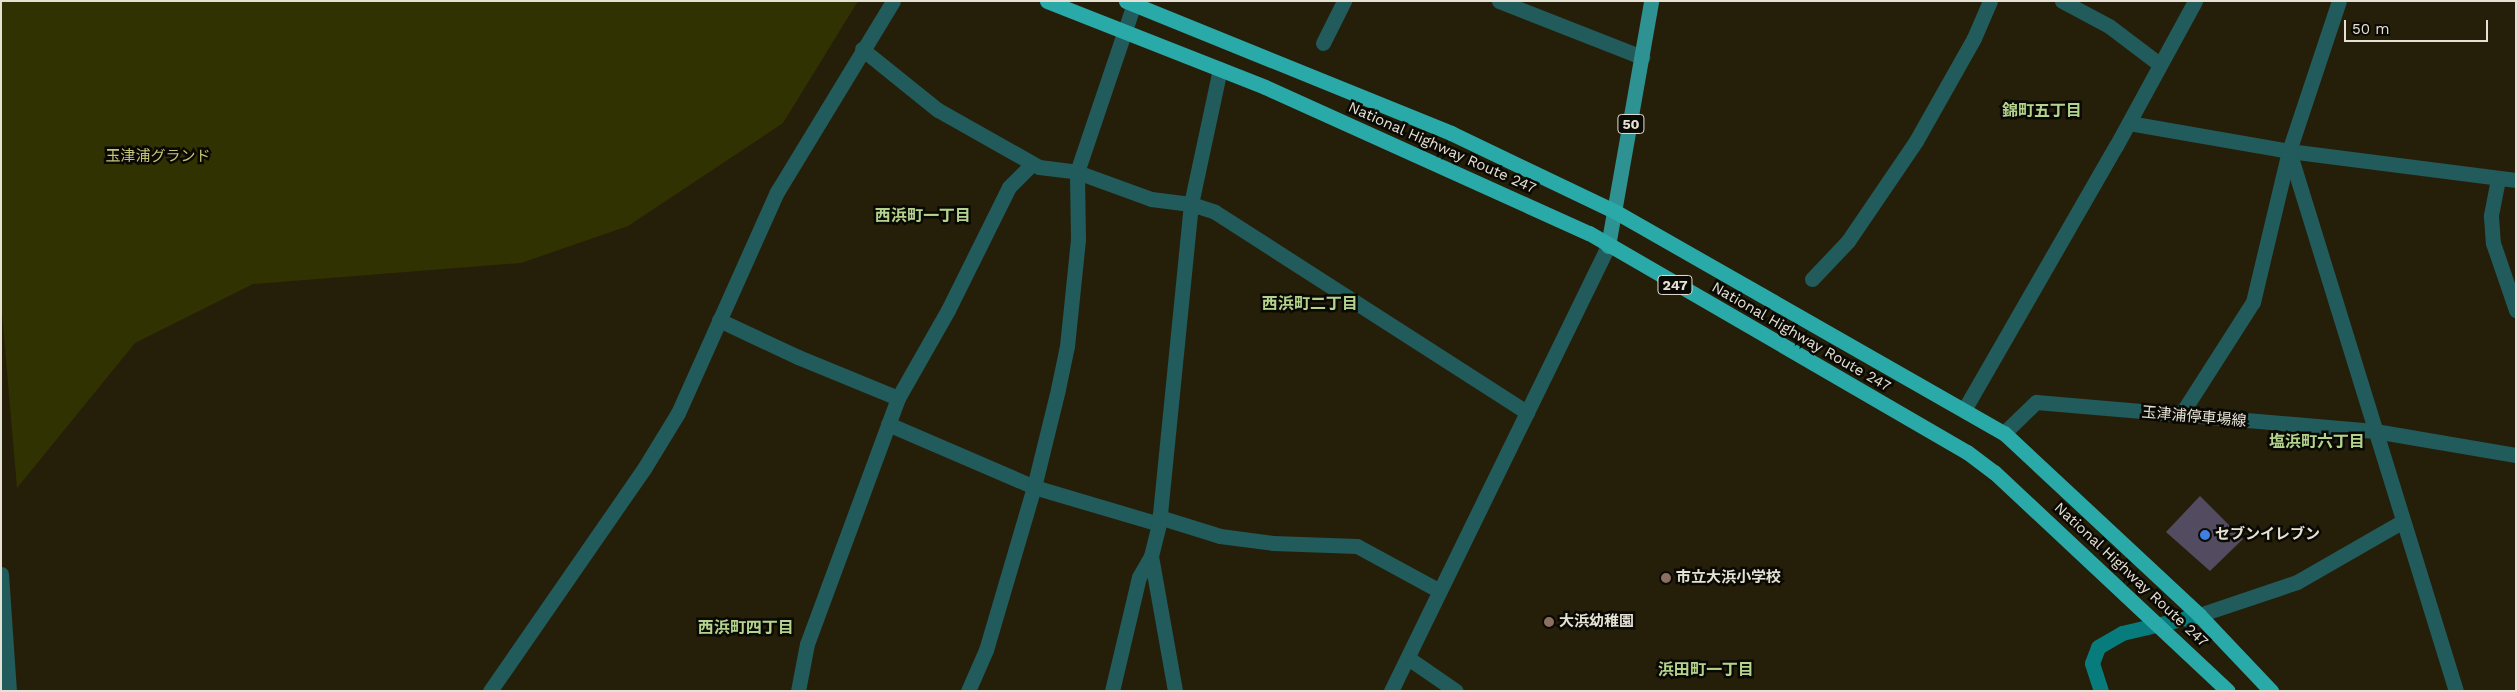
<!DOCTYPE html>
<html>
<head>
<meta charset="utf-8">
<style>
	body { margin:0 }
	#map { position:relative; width:2517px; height:692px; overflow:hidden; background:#251f09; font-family:"Work Sans","Noto Sans JP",sans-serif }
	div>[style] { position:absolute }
	.green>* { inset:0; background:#313201 }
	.building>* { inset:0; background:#534b60 }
	.street>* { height:15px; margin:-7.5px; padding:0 7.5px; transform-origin:7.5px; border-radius:7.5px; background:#215b5b }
	.secondary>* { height:15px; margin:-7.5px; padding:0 7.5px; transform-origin:7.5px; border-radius:7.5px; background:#087c7c }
	.primary>* { height:15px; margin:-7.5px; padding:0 7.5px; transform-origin:7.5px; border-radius:7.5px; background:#2f9292 }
	.highway>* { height:15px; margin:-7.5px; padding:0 7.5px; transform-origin:7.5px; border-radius:7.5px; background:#2aa9a9 }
	.dots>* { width:14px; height:14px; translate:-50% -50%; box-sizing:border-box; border:2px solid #0b0903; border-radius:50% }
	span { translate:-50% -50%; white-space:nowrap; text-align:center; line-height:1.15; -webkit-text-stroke:5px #0b0903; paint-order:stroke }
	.shield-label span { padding:1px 4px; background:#0b0903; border:1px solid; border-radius:4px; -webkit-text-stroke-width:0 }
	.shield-label { font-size:14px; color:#e5e1d4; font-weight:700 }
	.street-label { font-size:15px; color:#e5e1d4 }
	.park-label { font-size:15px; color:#c3c678 }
	.poi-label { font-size:15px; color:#e5e1d4; font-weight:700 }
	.left { translate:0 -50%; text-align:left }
	.neighbourhood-label { font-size:16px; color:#b4d48e; font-weight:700 }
	.frame { position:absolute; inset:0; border:2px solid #e5e1d4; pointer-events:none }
	.scale { position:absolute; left:2344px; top:20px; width:144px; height:22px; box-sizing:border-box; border:2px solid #e5e1d4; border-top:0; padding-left:6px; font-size:15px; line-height:18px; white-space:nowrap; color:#e5e1d4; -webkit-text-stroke:4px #0b0903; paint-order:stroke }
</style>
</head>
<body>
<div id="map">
	<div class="green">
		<div style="clip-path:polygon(1px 1px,858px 1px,783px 123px,628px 226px,521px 263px,253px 284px,135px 343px,17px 488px,1px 301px)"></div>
	</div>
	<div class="building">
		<div style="clip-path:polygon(2200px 496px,2243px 539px,2210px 571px,2166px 532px)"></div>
	</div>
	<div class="street">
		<div style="left:1499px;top:1px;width:154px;rotate:21.4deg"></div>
		<div style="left:2062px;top:1px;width:53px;rotate:28deg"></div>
		<div style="left:2109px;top:26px;width:63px;rotate:37.2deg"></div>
		<div style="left:1323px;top:43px;width:47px;rotate:-63.4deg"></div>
		<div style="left:862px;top:49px;width:97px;rotate:38.8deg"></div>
		<div style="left:938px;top:110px;width:116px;rotate:29.4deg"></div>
		<div style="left:1039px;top:167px;width:38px;rotate:7deg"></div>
		<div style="left:1077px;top:172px;width:79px;rotate:20deg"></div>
		<div style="left:1151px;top:199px;width:40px;rotate:7.1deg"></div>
		<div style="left:1191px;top:204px;width:25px;rotate:18deg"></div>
		<div style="left:1215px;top:212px;width:371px;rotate:32.7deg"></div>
		<div style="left:2129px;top:123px;width:162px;rotate:9.9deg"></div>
		<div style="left:2289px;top:151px;width:229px;rotate:7.3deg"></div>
		<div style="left:2289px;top:151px;width:565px;rotate:72.82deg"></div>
		<div style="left:2498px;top:179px;width:38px;rotate:101deg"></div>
		<div style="left:2491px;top:216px;width:27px;rotate:86deg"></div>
		<div style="left:2493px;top:243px;width:71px;rotate:71.1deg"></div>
		<div style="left:1812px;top:279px;width:52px;rotate:-46.5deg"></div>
		<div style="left:1848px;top:241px;width:121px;rotate:-55.8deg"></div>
		<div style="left:1916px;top:141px;width:118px;rotate:-60.6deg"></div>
		<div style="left:1974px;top:38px;width:40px;rotate:-66.6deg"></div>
		<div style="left:719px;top:320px;width:87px;rotate:25.1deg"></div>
		<div style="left:798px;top:357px;width:108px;rotate:22.3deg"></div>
		<div style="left:1964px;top:410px;width:305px;rotate:-60.1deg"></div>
		<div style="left:2116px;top:146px;width:165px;rotate:-61.4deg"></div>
		<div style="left:2180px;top:416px;width:135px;rotate:-57.4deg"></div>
		<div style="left:2253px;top:302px;width:155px;rotate:-76.6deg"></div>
		<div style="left:2289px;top:151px;width:158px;rotate:-71.6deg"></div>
		<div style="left:888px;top:424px;width:159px;rotate:23.3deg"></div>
		<div style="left:1034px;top:487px;width:130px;rotate:16.5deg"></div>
		<div style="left:2004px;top:433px;width:45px;rotate:-44.1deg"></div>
		<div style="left:2036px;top:402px;width:340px;rotate:4.9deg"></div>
		<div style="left:2375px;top:431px;width:143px;rotate:9.7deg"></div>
		<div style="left:1159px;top:517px;width:64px;rotate:17.3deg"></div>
		<div style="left:1220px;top:536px;width:53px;rotate:7.5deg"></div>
		<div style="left:1273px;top:543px;width:84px;rotate:2deg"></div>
		<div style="left:1357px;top:546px;width:94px;rotate:28.5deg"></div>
		<div style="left:1151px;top:556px;width:137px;rotate:79.9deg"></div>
		<div style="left:1px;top:574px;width:117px;rotate:86.1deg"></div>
		<div style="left:2199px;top:615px;width:103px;rotate:-18.6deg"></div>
		<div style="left:2297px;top:582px;width:122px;rotate:-29.9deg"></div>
		<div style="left:1408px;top:658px;width:58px;rotate:34.5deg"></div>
		<div style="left:490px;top:691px;width:272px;rotate:-55.3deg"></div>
		<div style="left:645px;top:467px;width:63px;rotate:-58.6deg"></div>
		<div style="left:678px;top:413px;width:242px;rotate:-65.9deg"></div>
		<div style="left:777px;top:192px;width:223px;rotate:-58.7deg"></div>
		<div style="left:798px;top:691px;width:48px;rotate:-79.2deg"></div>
		<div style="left:807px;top:644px;width:262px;rotate:-69.7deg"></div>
		<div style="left:898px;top:398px;width:101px;rotate:-60.4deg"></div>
		<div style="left:948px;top:310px;width:137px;rotate:-63.6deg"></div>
		<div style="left:1009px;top:187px;width:33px;rotate:-45deg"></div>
		<div style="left:968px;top:691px;width:45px;rotate:-66.3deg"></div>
		<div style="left:986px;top:650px;width:170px;rotate:-73.6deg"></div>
		<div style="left:1034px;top:487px;width:101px;rotate:-76.2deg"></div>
		<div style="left:1058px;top:389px;width:44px;rotate:-78.2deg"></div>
		<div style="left:1067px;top:346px;width:108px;rotate:-84.1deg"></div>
		<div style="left:1078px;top:239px;width:67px;rotate:-90.9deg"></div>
		<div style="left:1077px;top:172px;width:181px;rotate:-71.3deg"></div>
		<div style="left:1112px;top:691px;width:117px;rotate:-76.7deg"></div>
		<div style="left:1139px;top:577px;width:24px;rotate:-60deg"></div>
		<div style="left:1151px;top:556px;width:33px;rotate:-76deg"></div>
		<div style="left:1159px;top:524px;width:322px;rotate:-84.3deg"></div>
		<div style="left:1191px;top:204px;width:138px;rotate:-77.9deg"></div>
		<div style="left:1391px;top:691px;width:495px;rotate:-64deg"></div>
	</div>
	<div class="secondary">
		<div style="left:2101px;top:691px;width:29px;rotate:-108deg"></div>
		<div style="left:2092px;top:663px;width:17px;rotate:-69deg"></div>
		<div style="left:2098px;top:647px;width:28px;rotate:-30deg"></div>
		<div style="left:2122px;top:633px;width:79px;rotate:-13.2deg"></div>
	</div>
	<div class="primary">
		<div style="left:1608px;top:246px;width:249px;rotate:-80deg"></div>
	</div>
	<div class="highway">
		<div style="left:1047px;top:1px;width:234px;rotate:21.5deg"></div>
		<div style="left:1265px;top:87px;width:355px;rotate:24.3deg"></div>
		<div style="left:1589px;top:233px;width:437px;rotate:30.1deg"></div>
		<div style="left:1967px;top:452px;width:34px;rotate:37deg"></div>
		<div style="left:1994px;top:472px;width:320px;rotate:43.1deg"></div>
		<div style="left:1126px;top:1px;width:351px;rotate:22.1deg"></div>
		<div style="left:1451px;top:133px;width:183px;rotate:25.6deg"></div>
		<div style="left:1616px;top:212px;width:447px;rotate:29.7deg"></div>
		<div style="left:2004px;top:433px;width:267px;rotate:43deg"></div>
		<div style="left:2199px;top:615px;width:105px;rotate:46.5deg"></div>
	</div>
	<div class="dots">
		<div style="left:2205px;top:535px;background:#3f7fe0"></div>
		<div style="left:1666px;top:578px;background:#8d6e63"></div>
		<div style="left:1549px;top:622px;background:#8d6e63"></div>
	</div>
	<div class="shield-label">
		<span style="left:1631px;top:124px">50</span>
		<span style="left:1675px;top:285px">247</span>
	</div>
	<div class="street-label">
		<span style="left:1442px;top:148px;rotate:24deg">National Highway Route 247</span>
		<span style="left:1801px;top:337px;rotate:30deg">National Highway Route 247</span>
		<span style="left:2194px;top:417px;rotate:5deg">玉津浦停車場線</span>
		<span style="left:2131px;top:575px;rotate:43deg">National Highway Route 247</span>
	</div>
	<div class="park-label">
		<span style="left:158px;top:157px">玉津浦グランド</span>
	</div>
	<div class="poi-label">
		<span class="left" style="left:2215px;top:535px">セブンイレブン</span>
		<span class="left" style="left:1676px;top:578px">市立大浜小学校</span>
		<span class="left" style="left:1559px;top:622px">大浜幼稚園</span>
	</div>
	<div class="neighbourhood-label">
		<span style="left:2042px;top:111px">錦町五丁目</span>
		<span style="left:923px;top:216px">西浜町一丁目</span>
		<span style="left:1310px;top:304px">西浜町二丁目</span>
		<span style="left:2317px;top:442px">塩浜町六丁目</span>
		<span style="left:746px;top:628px">西浜町四丁目</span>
		<span style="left:1706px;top:670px">浜田町一丁目</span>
	</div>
	<div class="frame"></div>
	<div class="scale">50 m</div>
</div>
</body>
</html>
